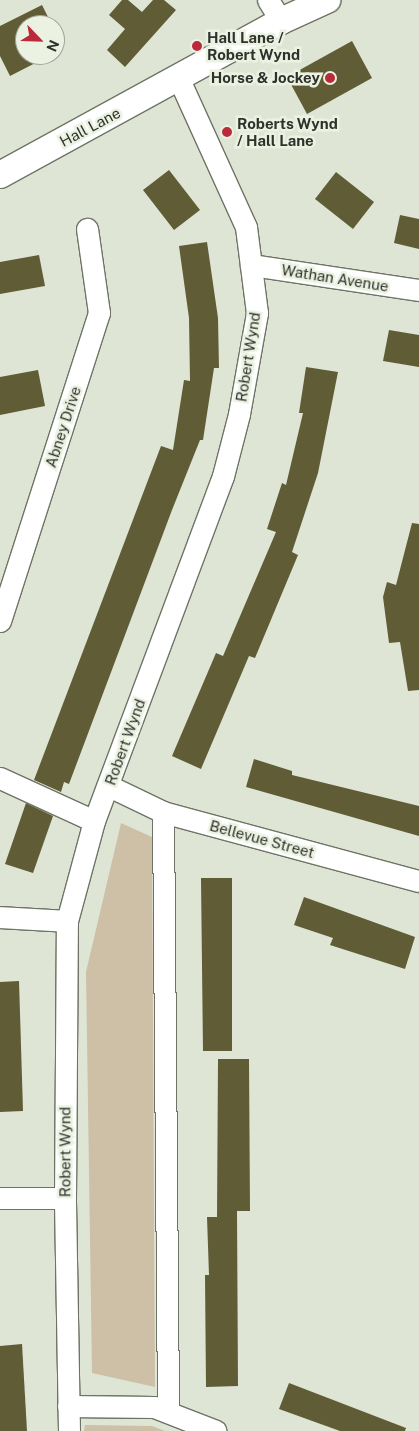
<!DOCTYPE html>
<html>
<head>
<meta charset="utf-8">
<style>
	body { margin:0 }
	#map { position:relative; width:419px; height:1431px; overflow:hidden; background:#dee5d5; font-family:"Public Sans",sans-serif }
	div>[style] { position:absolute }
	.green>* { inset:0; background:#cdc0a7 }
	.building>* { inset:0; background:#5f5c36 }
	.roads { filter:drop-shadow(1px 0 #6e7465) drop-shadow(-1px 0 #6e7465) drop-shadow(0 1px #6e7465) drop-shadow(0 -1px #6e7465) }
	.minor>* { height:21px; margin:-10.5px; padding:0 10.5px; transform-origin:10.5px; border-radius:10.5px; background:#fff }
	.tertiary>* { height:26px; margin:-13px; padding:0 13px; transform-origin:13px; border-radius:13px; background:#fff }
	.dots>* { width:14px; height:14px; translate:-50% -50%; box-sizing:border-box; border:2px solid #ebf2e2; border-radius:50% }
	span { translate:-50% -50%; white-space:nowrap; text-align:center; line-height:1.15; -webkit-text-stroke:5px #ebf2e2; paint-order:stroke }
	.poi-label { font-size:15px; color:#2f322c; font-weight:700 }
	.left { translate:0 -50%; text-align:left }
	.right { translate:-100% -50%; text-align:right }
	.street-label { font-size:15px; color:#2f322c }
	.north { position:absolute; left:15px; top:15px; width:50px; height:50px; box-sizing:border-box; background:#ebf2e2; border:1px solid #a0a599; border-radius:50%; rotate:114deg; font-size:14px; font-weight:700; line-height:20px; text-align:center; color:#2f322c }
	.north::after { content:''; display:block; margin:auto; width:18px; height:22px; background:#bb2a3a; clip-path:polygon(50% 0,100% 100%,50% 72%,0 100%) }
</style>
</head>
<body>
<div id="map">
	<div class="green">
		<div style="clip-path:polygon(121px 823px,152px 837px,155px 1387px,92px 1373px,86px 972px)"></div>
		<div style="clip-path:polygon(85px 1425px,152px 1426px,165px 1431px,84px 1431px)"></div>
	</div>
	<div class="building">
		<div style="clip-path:polygon(122px 0,128px 0,142px 12px,153px 0,164px 0,176px 10px,125px 67px,107px 50px,125px 29px,109px 15px)"></div>
		<div style="clip-path:polygon(42px 5px,52px 25px,25px 25px,25px 55px,51px 55px,10px 76px,0 56px,0 26px)"></div>
		<div style="clip-path:polygon(352px 41px,372px 78px,307px 114px,287px 77px)"></div>
		<div style="clip-path:polygon(169px 170px,200px 210px,174px 230px,143px 190px)"></div>
		<div style="clip-path:polygon(336px 172px,374px 202px,353px 229px,315px 199px)"></div>
		<div style="clip-path:polygon(400px 215px,419px 219px,419px 249px,394px 243px)"></div>
		<div style="clip-path:polygon(207px 242px,218px 318px,219px 368px,214px 368px,203px 440px,200px 440px,172px 510px,69px 784px,64px 782px,61px 792px,34px 780px,161px 446px,173px 450px,184px 380px,190px 381px,189px 318px,179px 246px)"></div>
		<div style="clip-path:polygon(39px 255px,45px 286px,0 294px,0 262px)"></div>
		<div style="clip-path:polygon(389px 330px,419px 335px,419px 367px,383px 361px)"></div>
		<div style="clip-path:polygon(306px 367px,338px 372px,318px 473px,292px 552px,298px 555px,255px 658px,249px 656px,201px 769px,172px 756px,216px 653px,223px 656px,276px 532px,267px 529px,282px 483px,286px 485px,303px 413px,299px 413px)"></div>
		<div style="clip-path:polygon(38px 370px,45px 406px,0 415px,0 377px)"></div>
		<div style="clip-path:polygon(412px 523px,419px 524px,419px 690px,408px 691px,400px 642px,389px 643px,383px 597px,387px 582px,396px 585px)"></div>
		<div style="clip-path:polygon(254px 759px,292px 771px,292px 775px,419px 806px,419px 836px,246px 787px)"></div>
		<div style="clip-path:polygon(26px 803px,53px 816px,33px 873px,5px 864px)"></div>
		<div style="clip-path:polygon(201px 878px,232px 878px,232px 1051px,203px 1051px)"></div>
		<div style="clip-path:polygon(304px 897px,415px 937px,405px 969px,330px 945px,333px 938px,294px 925px)"></div>
		<div style="clip-path:polygon(19px 981px,23px 1111px,0 1112px,0 982px)"></div>
		<div style="clip-path:polygon(218px 1059px,249px 1059px,250px 1211px,237px 1211px,238px 1386px,206px 1387px,205px 1275px,209px 1275px,207px 1217px,217px 1217px)"></div>
		<div style="clip-path:polygon(22px 1344px,27px 1431px,0 1431px,0 1346px)"></div>
		<div style="clip-path:polygon(289px 1383px,406px 1428px,405px 1431px,340px 1431px,279px 1409px)"></div>
	</div>
	<div class="roads">
		<div class="minor">
			<div style="left:268px;top:0;width:25px;rotate:58deg"></div>
			<div style="left:251px;top:265px;width:170px;rotate:8.5deg"></div>
			<div style="left:0;top:621px;width:324px;rotate:-72.2deg"></div>
			<div style="left:99px;top:313px;width:85px;rotate:-98.1deg"></div>
			<div style="left:0;top:778px;width:103px;rotate:24.6deg"></div>
			<div style="left:109px;top:786px;width:60px;rotate:25.7deg"></div>
			<div style="left:163px;top:812px;width:265px;rotate:15.1deg"></div>
			<div style="left:163px;top:812px;width:600px;rotate:89.52deg"></div>
			<div style="left:0;top:917px;width:67px;rotate:3.4deg"></div>
			<div style="left:0;top:1198px;width:65px"></div>
			<div style="left:68px;top:1406px;width:86px;rotate:0.7deg"></div>
			<div style="left:154px;top:1407px;width:66px;rotate:21.2deg"></div>
			<div style="left:69px;top:1431px;width:233px;rotate:-91deg"></div>
			<div style="left:65px;top:1198px;width:277px;rotate:-89.6deg"></div>
			<div style="left:67px;top:921px;width:104px;rotate:-74.9deg"></div>
			<div style="left:94px;top:821px;width:368px;rotate:-69.5deg"></div>
			<div style="left:223px;top:476px;width:64px;rotate:-75.5deg"></div>
			<div style="left:239px;top:414px;width:103px;rotate:-79.9deg"></div>
			<div style="left:257px;top:313px;width:87px;rotate:-97.3deg"></div>
			<div style="left:246px;top:227px;width:162px;rotate:-114.4deg"></div>
		</div>
		<div class="tertiary">
			<div style="left:0;top:175px;width:320px;rotate:-28.7deg"></div>
			<div style="left:281px;top:21px;width:51px;rotate:-24.5deg"></div>
		</div>
	</div>
	<div class="dots">
		<div style="left:197px;top:46px;background:#bb2a3a"></div>
		<div style="left:330px;top:78px;background:#bb2a3a"></div>
		<div style="left:227px;top:132px;background:#bb2a3a"></div>
	</div>
	<div class="poi-label">
		<span class="left" style="left:207px;top:46px">Hall Lane /<br>Robert Wynd</span>
		<span class="right" style="left:320px;top:78px">Horse &amp; Jockey</span>
		<span class="left" style="left:237px;top:132px">Roberts Wynd<br>/ Hall Lane</span>
	</div>
	<div class="street-label">
		<span style="left:90px;top:127px;rotate:-28deg">Hall Lane</span>
		<span style="left:335px;top:278px;rotate:9deg">Wathan Avenue</span>
		<span style="left:248px;top:357px;rotate:-81deg">Robert Wynd</span>
		<span style="left:63px;top:427px;rotate:-72deg">Abney Drive</span>
		<span style="left:125px;top:742px;rotate:-70deg">Robert Wynd</span>
		<span style="left:262px;top:839px;rotate:15deg">Bellevue Street</span>
		<span style="left:65px;top:1152px;rotate:-90deg">Robert Wynd</span>
	</div>
	<div class="north">N</div>
</div>
</body>
</html>
